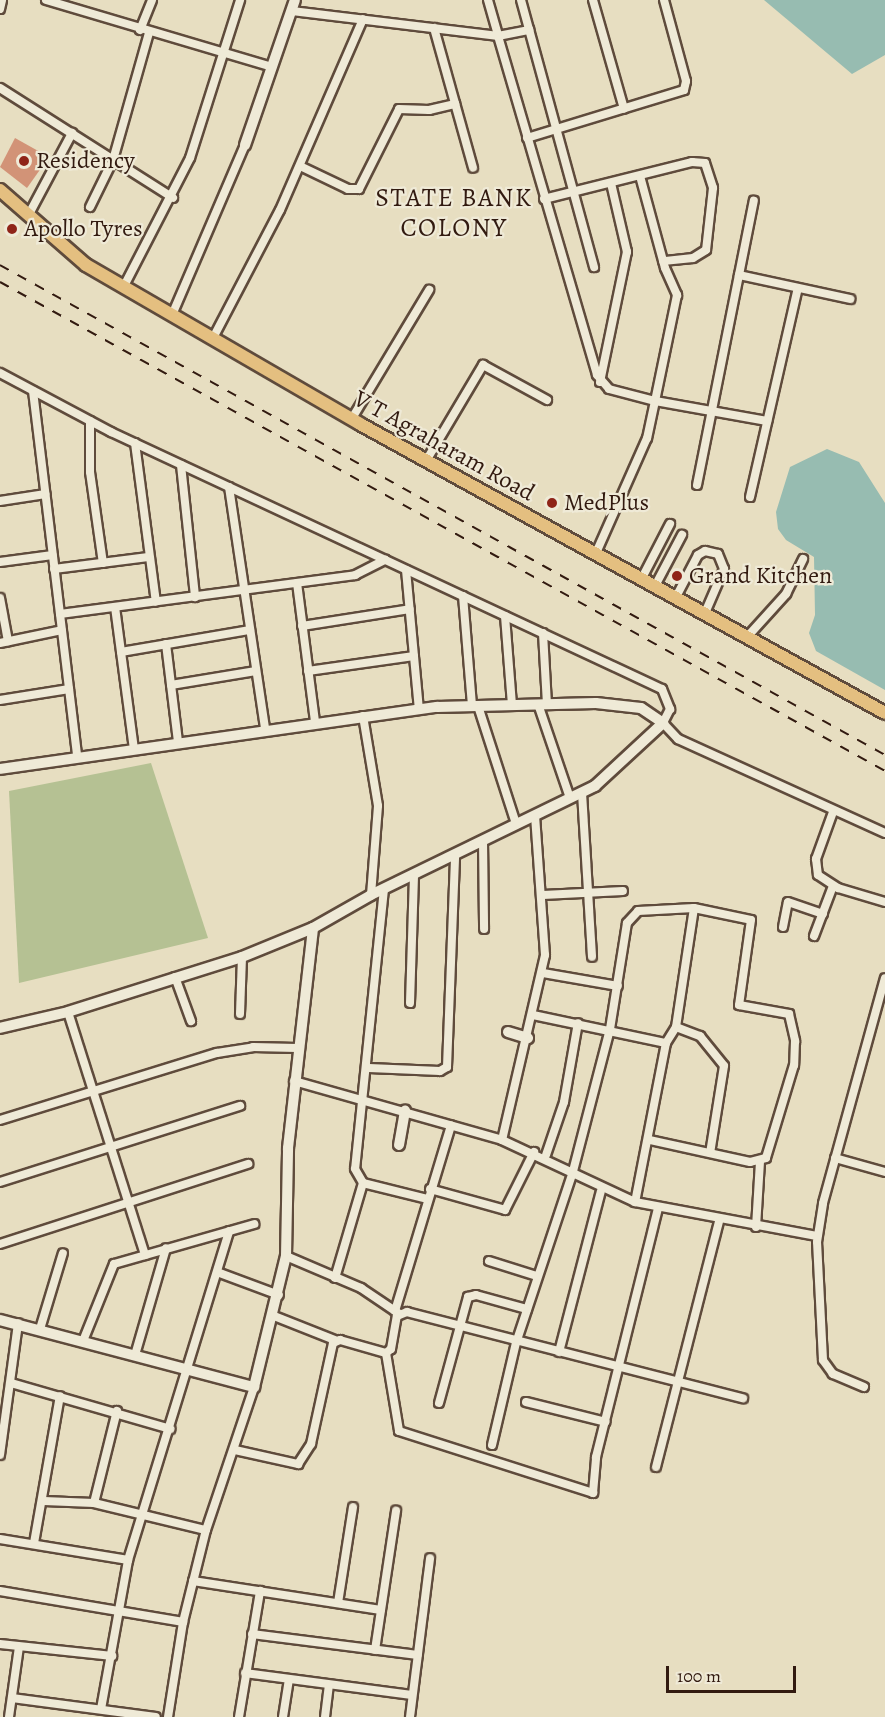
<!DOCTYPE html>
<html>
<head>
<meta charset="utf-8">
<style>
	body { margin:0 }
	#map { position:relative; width:885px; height:1717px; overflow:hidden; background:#e7dec1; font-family:Alegreya,serif }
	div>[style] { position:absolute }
	.green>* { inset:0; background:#b5c193 }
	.water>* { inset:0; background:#97bcb1 }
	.building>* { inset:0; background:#d29377 }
	.roads { filter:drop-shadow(2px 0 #5f4b3c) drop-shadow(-2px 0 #5f4b3c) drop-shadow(0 2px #5f4b3c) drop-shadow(0 -2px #5f4b3c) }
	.street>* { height:8px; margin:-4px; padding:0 4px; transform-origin:4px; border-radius:4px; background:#efead7 }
	.secondary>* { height:10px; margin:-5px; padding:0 5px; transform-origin:5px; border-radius:5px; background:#efead7 }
	.primary>* { height:12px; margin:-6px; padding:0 6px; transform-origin:6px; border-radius:6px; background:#e4bf80 }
	.rail>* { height:2px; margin-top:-1px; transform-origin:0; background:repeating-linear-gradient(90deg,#321a10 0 10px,transparent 0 20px) }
	.dots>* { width:16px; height:16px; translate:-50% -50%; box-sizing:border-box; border:3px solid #efead7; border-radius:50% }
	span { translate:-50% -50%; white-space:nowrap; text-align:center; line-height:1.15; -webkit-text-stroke:4.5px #efead7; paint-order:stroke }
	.poi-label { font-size:24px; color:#321a10 }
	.left { translate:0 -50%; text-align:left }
	.street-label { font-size:24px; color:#321a10 }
	.neighbourhood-label { font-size:26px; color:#321a10; letter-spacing:1.5px }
	.scale { position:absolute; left:666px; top:1666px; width:130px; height:27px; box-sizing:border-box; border:3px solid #321a10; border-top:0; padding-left:8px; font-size:18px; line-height:21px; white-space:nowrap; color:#321a10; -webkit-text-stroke:4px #efead7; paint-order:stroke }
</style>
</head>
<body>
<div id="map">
	<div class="green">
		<div style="clip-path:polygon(151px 763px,208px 938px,19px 983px,9px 791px)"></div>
	</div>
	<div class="water">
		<div style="clip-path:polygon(764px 0,885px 0,885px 55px,852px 74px)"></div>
		<div style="clip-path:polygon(827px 449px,859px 462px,885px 503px,885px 690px,816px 651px,809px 633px,815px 615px,814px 557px,786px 540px,778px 529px,776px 512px,790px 467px)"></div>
	</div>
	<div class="building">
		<div style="clip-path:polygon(15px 138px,49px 157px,27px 188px,0 167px)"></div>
	</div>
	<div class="roads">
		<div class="street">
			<div style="left:46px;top:0;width:236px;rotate:16.5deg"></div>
			<div style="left:488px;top:0;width:37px;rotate:74deg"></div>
			<div style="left:498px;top:36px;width:32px;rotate:-11deg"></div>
			<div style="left:521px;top:0;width:277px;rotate:74.7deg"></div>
			<div style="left:593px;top:0;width:113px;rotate:74.1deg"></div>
			<div style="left:0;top:9px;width:9px;rotate:-77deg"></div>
			<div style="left:292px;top:11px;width:208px;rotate:6.9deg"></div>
			<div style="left:498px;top:36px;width:353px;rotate:73.7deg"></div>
			<div style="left:597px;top:375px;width:18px;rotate:49deg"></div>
			<div style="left:609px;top:389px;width:48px;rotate:14.6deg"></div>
			<div style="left:655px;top:401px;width:38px;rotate:102deg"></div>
			<div style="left:647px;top:438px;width:126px;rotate:113.9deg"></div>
			<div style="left:434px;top:28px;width:145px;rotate:74.4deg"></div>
			<div style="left:140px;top:30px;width:32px;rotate:-68deg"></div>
			<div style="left:0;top:88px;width:205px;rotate:32.4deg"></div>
			<div style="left:527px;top:138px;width:164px;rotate:-17deg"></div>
			<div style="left:684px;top:90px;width:9px;rotate:-77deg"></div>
			<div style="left:686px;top:81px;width:84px;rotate:-105.2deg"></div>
			<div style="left:300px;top:166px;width:53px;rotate:25.6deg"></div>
			<div style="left:348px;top:189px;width:11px"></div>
			<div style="left:359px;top:189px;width:89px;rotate:-63.4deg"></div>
			<div style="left:399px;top:109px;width:30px;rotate:2deg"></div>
			<div style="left:429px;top:110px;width:27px;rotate:-13deg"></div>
			<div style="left:640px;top:176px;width:95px;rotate:74.8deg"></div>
			<div style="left:665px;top:268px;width:30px;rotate:66deg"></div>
			<div style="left:677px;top:295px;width:108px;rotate:101.7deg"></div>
			<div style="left:655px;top:401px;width:114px;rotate:10.1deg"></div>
			<div style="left:544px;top:199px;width:153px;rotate:-14deg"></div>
			<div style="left:692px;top:162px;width:13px;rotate:4deg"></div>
			<div style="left:705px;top:163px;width:26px;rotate:72deg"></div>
			<div style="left:713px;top:188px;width:62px;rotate:96.4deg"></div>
			<div style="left:706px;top:250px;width:15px;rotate:148deg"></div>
			<div style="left:693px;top:258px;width:30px;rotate:174deg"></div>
			<div style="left:90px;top:207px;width:52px;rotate:-63.9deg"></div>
			<div style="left:113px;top:160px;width:132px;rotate:-74.2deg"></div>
			<div style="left:29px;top:214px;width:92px;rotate:-62deg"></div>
			<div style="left:739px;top:275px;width:114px;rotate:12.2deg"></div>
			<div style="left:124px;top:286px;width:144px;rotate:-62.7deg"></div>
			<div style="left:190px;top:158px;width:166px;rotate:-72.4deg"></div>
			<div style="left:172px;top:315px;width:185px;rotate:-66.8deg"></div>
			<div style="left:213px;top:338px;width:144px;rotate:-62.4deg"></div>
			<div style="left:280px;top:210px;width:208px;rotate:-66.5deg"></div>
			<div style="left:0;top:373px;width:126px;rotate:28deg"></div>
			<div style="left:111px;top:432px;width:608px;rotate:25.01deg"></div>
			<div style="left:662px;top:689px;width:22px;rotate:68deg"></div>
			<div style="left:670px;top:709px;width:16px;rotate:117deg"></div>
			<div style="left:663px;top:723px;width:22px;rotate:47deg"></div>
			<div style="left:678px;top:739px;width:227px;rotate:24.4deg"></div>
			<div style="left:600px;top:382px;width:133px;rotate:-78.3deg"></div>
			<div style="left:627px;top:252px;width:71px;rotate:-103.1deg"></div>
			<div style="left:33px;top:391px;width:369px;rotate:83.1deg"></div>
			<div style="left:351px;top:420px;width:152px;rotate:-59deg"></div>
			<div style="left:90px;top:421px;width:51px;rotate:90deg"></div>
			<div style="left:90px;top:472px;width:92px;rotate:81.9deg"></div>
			<div style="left:135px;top:443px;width:160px;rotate:82.5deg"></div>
			<div style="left:426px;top:461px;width:112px;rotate:-59.3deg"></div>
			<div style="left:483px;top:365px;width:73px;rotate:28.7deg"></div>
			<div style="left:181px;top:465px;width:133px;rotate:83.9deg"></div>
			<div style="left:697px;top:485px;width:290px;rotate:-78.7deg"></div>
			<div style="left:229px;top:487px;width:245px;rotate:81.5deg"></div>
			<div style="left:750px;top:497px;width:214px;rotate:-77.1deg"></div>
			<div style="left:0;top:501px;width:46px;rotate:-8.8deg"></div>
			<div style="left:0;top:562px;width:53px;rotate:-7.5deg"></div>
			<div style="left:54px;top:569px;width:95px;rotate:-7.3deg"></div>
			<div style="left:406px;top:570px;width:140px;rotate:84.7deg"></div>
			<div style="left:642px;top:578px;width:61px;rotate:-62.6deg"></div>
			<div style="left:297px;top:583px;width:140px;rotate:82.6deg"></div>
			<div style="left:655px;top:586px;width:58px;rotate:-62.1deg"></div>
			<div style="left:463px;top:596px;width:110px;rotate:85.3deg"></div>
			<div style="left:676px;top:597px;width:47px;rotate:-62.4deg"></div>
			<div style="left:698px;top:555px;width:8px;rotate:-30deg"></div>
			<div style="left:705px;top:551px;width:13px;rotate:13deg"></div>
			<div style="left:718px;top:554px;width:16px;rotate:68deg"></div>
			<div style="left:724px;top:569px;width:48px;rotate:113.4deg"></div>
			<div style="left:0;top:598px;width:44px;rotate:79.5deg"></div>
			<div style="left:115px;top:607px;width:143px;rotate:82.4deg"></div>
			<div style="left:60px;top:614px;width:298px;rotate:-7.5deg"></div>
			<div style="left:355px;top:575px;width:34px;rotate:-27deg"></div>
			<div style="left:505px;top:616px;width:89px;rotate:85.5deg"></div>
			<div style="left:302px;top:626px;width:109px;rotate:-8.9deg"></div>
			<div style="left:543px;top:633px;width:71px;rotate:86.8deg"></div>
			<div style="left:748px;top:636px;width:57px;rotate:-47.9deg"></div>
			<div style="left:786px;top:594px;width:39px;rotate:-64deg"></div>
			<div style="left:0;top:643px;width:63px;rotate:-11.8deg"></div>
			<div style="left:166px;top:644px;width:99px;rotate:83deg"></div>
			<div style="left:121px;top:652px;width:131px;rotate:-9.7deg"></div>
			<div style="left:308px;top:671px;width:107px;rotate:-8.1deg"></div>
			<div style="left:171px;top:685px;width:86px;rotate:-9.4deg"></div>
			<div style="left:0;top:700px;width:70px;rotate:-9.1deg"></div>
			<div style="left:538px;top:704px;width:99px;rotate:71.2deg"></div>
			<div style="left:478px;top:706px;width:124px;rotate:72.1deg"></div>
			<div style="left:363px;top:716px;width:91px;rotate:80.5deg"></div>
			<div style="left:378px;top:806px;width:89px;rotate:94.5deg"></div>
			<div style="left:582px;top:793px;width:164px;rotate:86.5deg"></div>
			<div style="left:833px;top:812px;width:50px;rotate:109.9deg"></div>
			<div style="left:816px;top:859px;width:16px;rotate:83deg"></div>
			<div style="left:818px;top:875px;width:24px;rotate:33deg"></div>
			<div style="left:838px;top:888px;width:49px;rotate:16.6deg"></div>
			<div style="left:483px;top:841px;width:88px;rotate:89.3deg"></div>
			<div style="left:384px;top:889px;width:281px;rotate:95.9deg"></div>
			<div style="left:355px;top:1169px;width:16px;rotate:60deg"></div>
			<div style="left:363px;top:1183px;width:66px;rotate:14deg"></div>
			<div style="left:543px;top:895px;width:80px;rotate:-2.9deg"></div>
			<div style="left:783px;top:927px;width:25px;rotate:-79deg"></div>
			<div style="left:788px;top:902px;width:37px;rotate:19deg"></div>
			<div style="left:814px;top:936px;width:53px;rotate:-69.2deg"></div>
			<div style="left:543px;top:973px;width:76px;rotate:9.8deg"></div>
			<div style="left:175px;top:977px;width:47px;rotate:70deg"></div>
			<div style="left:410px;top:1003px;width:128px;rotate:-88.2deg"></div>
			<div style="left:68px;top:1012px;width:255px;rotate:72.4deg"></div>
			<div style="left:240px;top:1014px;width:57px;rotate:-88deg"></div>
			<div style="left:533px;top:1015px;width:136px;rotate:11.9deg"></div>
			<div style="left:666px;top:1043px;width:162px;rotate:101deg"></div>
			<div style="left:676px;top:1027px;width:26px;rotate:21deg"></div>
			<div style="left:700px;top:1036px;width:38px;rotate:51deg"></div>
			<div style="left:724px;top:1066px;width:88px;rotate:99.1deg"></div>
			<div style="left:666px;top:1043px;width:19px;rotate:-58deg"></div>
			<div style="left:676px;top:1027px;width:120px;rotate:-81.4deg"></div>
			<div style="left:369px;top:1068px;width:71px;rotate:2.4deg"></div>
			<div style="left:440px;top:1071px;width:8px;rotate:-30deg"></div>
			<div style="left:447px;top:1067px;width:211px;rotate:-87.8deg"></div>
			<div style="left:294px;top:1081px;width:216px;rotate:15.8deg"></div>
			<div style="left:502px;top:1140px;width:147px;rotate:25deg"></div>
			<div style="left:635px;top:1202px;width:185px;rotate:10.6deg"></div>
			<div style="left:0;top:1120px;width:227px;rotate:-17.2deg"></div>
			<div style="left:217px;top:1053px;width:36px;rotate:-9deg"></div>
			<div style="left:253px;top:1047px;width:44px;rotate:1.3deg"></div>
			<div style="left:502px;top:1140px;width:190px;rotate:-76.9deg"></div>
			<div style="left:545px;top:955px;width:140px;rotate:-94.1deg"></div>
			<div style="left:546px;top:1155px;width:56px;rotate:-71.2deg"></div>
			<div style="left:564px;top:1102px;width:80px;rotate:-80deg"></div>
			<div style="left:835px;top:1158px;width:52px;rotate:15.6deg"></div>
			<div style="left:0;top:1182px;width:252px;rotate:-17.6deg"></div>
			<div style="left:430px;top:1189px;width:78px;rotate:15.6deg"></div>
			<div style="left:505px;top:1210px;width:65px;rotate:-63.4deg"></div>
			<div style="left:756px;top:1227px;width:65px;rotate:-86.5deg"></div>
			<div style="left:0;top:1244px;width:261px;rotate:-17.9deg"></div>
			<div style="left:286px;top:1256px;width:82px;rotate:23.1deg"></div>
			<div style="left:361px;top:1288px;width:45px;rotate:34deg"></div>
			<div style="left:489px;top:1261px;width:50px;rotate:17.4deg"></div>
			<div style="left:217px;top:1272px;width:66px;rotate:20.4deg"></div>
			<div style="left:335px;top:1278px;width:99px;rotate:-73.6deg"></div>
			<div style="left:395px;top:1311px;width:194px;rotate:-73.2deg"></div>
			<div style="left:274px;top:1316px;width:66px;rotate:21.5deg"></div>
			<div style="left:40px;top:1329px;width:79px;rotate:-73.2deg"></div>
			<div style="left:83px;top:1341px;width:83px;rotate:-68.1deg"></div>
			<div style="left:114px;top:1264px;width:146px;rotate:-15.9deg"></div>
			<div style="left:559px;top:1352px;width:166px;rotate:-75.4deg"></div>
			<div style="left:386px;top:1353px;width:79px;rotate:80.5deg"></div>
			<div style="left:399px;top:1431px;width:204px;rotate:17.7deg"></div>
			<div style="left:593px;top:1493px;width:36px;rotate:-85deg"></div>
			<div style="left:596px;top:1457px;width:257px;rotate:-76deg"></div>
			<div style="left:135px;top:1355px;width:111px;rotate:-73.8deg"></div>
			<div style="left:11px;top:1383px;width:166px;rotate:16.1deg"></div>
			<div style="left:864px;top:1387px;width:34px;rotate:-157deg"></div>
			<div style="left:833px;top:1374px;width:17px;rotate:-126deg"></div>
			<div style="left:823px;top:1360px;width:118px;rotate:-92.9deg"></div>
			<div style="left:817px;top:1242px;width:39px;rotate:-81deg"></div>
			<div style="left:823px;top:1203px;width:233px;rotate:-74.6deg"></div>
			<div style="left:526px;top:1402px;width:82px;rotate:14deg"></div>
			<div style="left:439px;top:1403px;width:110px;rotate:-74.7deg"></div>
			<div style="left:468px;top:1297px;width:8px;rotate:-14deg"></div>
			<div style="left:476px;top:1295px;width:53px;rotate:15.4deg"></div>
			<div style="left:492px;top:1445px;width:105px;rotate:-76.8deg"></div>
			<div style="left:516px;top:1343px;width:177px;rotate:-71.6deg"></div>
			<div style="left:572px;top:1175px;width:151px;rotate:-75.4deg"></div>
			<div style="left:610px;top:1029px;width:107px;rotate:-80.9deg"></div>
			<div style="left:627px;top:923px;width:16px;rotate:-47deg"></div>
			<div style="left:638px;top:911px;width:56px;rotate:-3.1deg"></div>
			<div style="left:694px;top:908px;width:58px;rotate:11.9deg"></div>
			<div style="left:751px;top:920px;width:86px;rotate:98deg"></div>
			<div style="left:739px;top:1005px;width:51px;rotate:10.2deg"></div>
			<div style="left:789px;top:1014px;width:28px;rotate:77deg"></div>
			<div style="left:795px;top:1041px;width:24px;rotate:92deg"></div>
			<div style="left:794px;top:1065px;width:97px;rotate:106.8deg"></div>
			<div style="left:766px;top:1158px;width:16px;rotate:166deg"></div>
			<div style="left:750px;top:1162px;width:102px;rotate:-167.6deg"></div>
			<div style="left:235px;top:1450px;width:65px;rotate:12.5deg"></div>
			<div style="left:298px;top:1464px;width:24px;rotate:-57deg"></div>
			<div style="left:311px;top:1444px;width:103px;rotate:-77.7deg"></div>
			<div style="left:333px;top:1343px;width:8px;rotate:-23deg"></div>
			<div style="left:340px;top:1340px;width:48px;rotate:15.8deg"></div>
			<div style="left:386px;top:1353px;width:6px;rotate:-39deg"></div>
			<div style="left:391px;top:1349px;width:34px;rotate:-80deg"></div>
			<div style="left:397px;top:1316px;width:11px;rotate:-22deg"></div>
			<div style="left:407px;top:1312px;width:347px;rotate:14.4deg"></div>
			<div style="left:0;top:1455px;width:133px;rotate:-82.2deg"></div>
			<div style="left:656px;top:1467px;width:254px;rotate:-75.6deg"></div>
			<div style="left:44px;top:1501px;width:50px;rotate:2.3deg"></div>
			<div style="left:94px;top:1503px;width:115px;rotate:13.6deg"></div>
			<div style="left:94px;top:1503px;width:95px;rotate:-76deg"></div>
			<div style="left:0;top:1539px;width:130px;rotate:9.3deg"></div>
			<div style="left:34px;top:1543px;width:149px;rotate:-80deg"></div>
			<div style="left:193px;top:1581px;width:190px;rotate:8.8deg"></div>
			<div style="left:0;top:1591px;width:186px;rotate:9.6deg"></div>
			<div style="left:338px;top:1603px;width:97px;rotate:-81.1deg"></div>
			<div style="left:252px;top:1634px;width:167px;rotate:7.2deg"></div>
			<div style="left:0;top:1644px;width:113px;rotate:6.1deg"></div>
			<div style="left:375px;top:1650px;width:141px;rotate:-81.4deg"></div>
			<div style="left:245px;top:1673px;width:168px;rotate:7.5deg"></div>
			<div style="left:12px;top:1698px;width:145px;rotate:7.5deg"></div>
			<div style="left:101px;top:1709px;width:151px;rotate:-79.7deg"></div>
			<div style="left:128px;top:1560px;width:344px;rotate:-72.9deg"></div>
			<div style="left:9px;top:1717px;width:71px;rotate:-81.9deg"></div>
			<div style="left:168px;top:1717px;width:96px;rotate:-81deg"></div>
			<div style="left:183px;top:1622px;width:95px;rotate:-76deg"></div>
			<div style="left:206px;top:1530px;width:151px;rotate:-71.4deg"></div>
			<div style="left:239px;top:1717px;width:128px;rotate:-80.5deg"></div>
			<div style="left:283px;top:1717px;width:37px;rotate:-81deg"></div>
			<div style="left:325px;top:1717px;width:31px;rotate:-83deg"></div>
			<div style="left:410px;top:1717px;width:160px;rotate:-82.8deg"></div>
		</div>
		<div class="secondary">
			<div style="left:245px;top:145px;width:153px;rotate:-71deg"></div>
			<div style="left:0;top:769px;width:441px;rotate:-8.1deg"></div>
			<div style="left:437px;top:707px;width:159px;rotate:-1.4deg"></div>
			<div style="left:596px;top:703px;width:45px;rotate:6.3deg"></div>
			<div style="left:641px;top:708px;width:27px;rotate:34deg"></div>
			<div style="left:663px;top:723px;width:93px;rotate:137.2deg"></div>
			<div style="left:595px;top:786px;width:249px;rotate:154.1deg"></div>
			<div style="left:371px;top:895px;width:67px;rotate:150.4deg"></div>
			<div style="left:313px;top:928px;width:77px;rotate:157.8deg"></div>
			<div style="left:242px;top:957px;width:182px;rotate:162.5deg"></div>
			<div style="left:68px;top:1012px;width:70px;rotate:166.8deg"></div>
			<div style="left:508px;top:1032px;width:21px;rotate:17deg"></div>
			<div style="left:399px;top:1145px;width:35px;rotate:-80deg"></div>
			<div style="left:0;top:1320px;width:263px;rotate:14.8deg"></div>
			<div style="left:254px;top:1387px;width:135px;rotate:-76.3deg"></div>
			<div style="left:286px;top:1256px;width:108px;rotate:-88.9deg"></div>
			<div style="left:288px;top:1148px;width:221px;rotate:-83.5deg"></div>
		</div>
		<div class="primary">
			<div style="left:0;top:190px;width:114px;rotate:41.1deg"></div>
			<div style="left:86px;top:265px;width:317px;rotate:30.1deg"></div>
			<div style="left:360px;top:424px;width:599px;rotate:28.83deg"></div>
		</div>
	</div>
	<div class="rail">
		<div style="left:0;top:265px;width:1012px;rotate:28.97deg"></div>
		<div style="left:0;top:282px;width:1011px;rotate:28.92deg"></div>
	</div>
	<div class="dots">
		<div style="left:24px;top:161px;background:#8f2418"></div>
		<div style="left:12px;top:229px;background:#8f2418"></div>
		<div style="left:552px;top:503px;background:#8f2418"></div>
		<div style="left:677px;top:576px;background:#8f2418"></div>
	</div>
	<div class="poi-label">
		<span class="left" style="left:36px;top:161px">Residency</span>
		<span class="left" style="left:24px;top:229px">Apollo Tyres</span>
		<span class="left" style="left:564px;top:503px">MedPlus</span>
		<span class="left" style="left:689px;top:576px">Grand Kitchen</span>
	</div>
	<div class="street-label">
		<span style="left:444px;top:446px;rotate:29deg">V T Agraharam Road</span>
	</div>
	<div class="neighbourhood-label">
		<span style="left:454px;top:213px">STATE BANK<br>COLONY</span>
	</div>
	<div class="scale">100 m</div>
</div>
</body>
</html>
